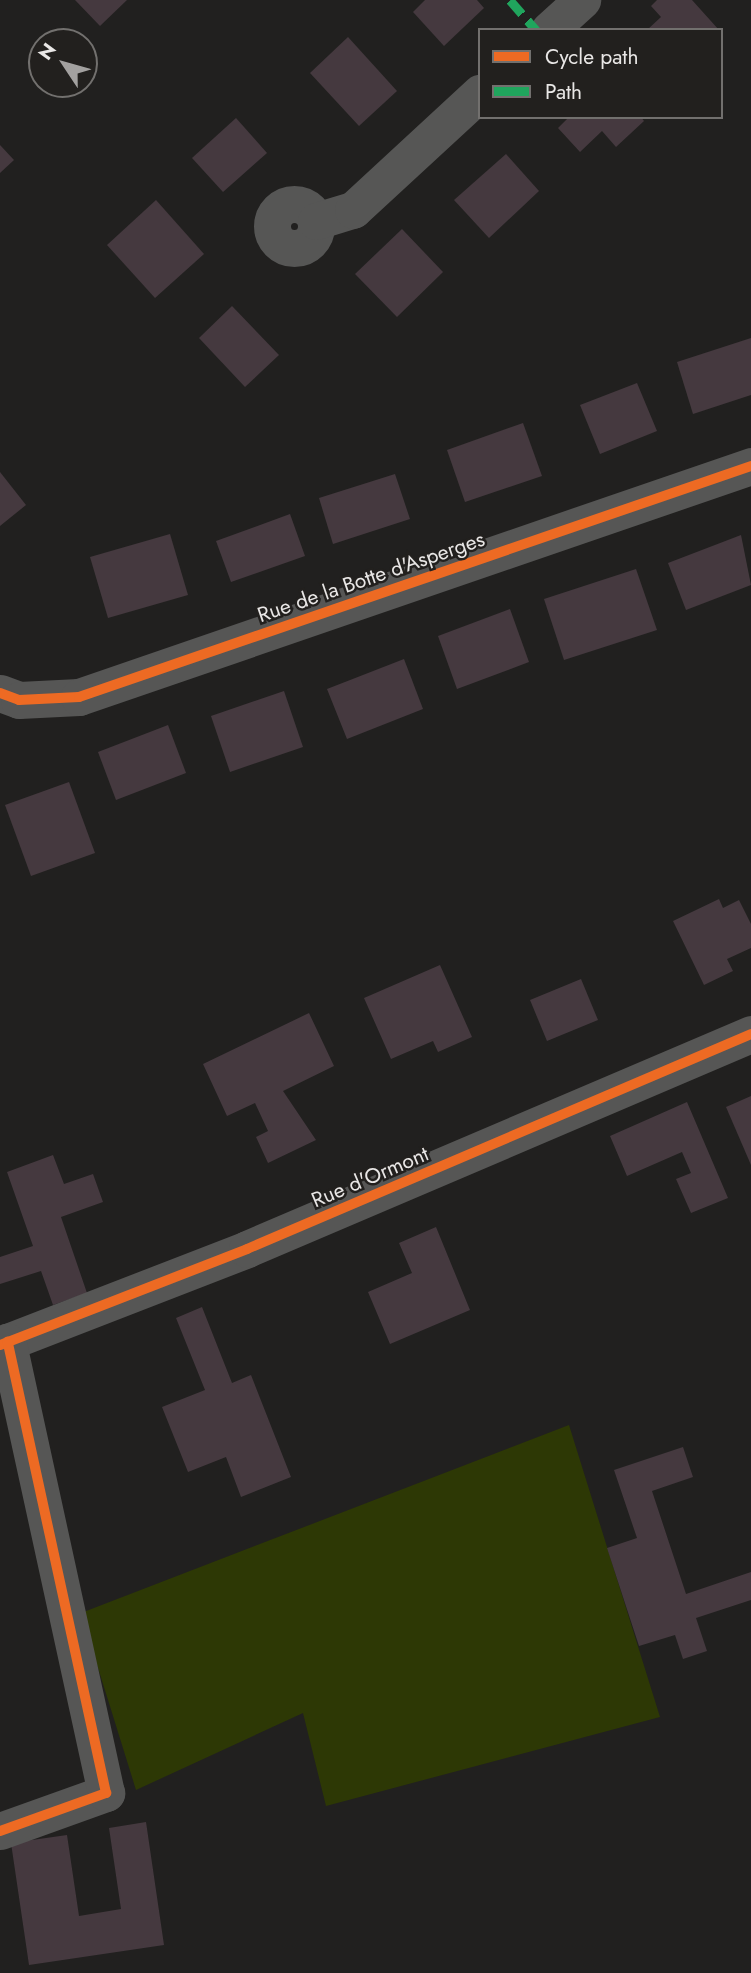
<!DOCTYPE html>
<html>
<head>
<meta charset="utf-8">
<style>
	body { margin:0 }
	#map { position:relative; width:751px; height:1973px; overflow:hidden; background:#21201f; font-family:Jost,sans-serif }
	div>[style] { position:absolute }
	.green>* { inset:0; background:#2d3805 }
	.building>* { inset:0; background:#45393f }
	.minor>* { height:37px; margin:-18.5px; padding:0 18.5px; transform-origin:18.5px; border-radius:18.5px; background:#565655 }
	.minor>.ring { margin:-18.5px; padding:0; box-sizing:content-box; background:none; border:37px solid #565655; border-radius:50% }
	.quiet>* { height:9px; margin-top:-4.5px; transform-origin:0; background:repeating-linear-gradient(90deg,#20a55d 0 18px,transparent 0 27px) }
	.cycleway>* { height:10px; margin:-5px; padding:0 5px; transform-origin:5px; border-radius:5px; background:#ed6a23 }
	span { translate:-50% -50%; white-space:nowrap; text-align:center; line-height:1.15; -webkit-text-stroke:5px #22201e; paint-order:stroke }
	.street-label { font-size:21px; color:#e9e7e6 }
	.legend { position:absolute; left:478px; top:28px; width:245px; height:91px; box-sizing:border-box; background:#22201e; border:2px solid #72706e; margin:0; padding:9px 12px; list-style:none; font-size:21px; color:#e9e7e6 }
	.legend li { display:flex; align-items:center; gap:14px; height:35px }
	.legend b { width:35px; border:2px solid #72706e }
	.north { position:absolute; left:28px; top:28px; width:70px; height:70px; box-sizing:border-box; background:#22201e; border:2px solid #72706e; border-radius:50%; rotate:306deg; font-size:19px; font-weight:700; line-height:28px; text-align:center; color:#e9e7e6 }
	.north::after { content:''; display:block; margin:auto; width:24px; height:32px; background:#a3a1a0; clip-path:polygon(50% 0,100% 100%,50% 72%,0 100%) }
</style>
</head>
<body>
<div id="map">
	<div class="green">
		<div style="clip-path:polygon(569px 1425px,660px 1717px,326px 1806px,303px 1713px,136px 1790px,81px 1613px)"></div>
	</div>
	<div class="building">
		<div style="clip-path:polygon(75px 0,127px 0,100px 26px)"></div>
		<div style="clip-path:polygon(425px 0,477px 0,484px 8px,444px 46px,413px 12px)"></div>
		<div style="clip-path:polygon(657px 0,692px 0,719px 30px,647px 30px,661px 17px,651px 6px)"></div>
		<div style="clip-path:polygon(348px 37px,397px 91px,359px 126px,310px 73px)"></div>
		<div style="clip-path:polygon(569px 117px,641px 117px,644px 121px,616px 147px,602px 131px,580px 152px,558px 128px)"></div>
		<div style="clip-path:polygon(236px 118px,267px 153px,223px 192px,192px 158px)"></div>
		<div style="clip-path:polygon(0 145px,14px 160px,0 173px)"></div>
		<div style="clip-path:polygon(506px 154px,539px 191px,489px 238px,454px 200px)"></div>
		<div style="clip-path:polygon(156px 200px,204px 254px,155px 298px,107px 245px)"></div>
		<div style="clip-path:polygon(402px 229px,443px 272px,397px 317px,355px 274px)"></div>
		<div style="clip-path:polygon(232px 306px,279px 355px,245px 387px,199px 338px)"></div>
		<div style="clip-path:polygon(751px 338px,751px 395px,693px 414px,677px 362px)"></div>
		<div style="clip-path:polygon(637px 383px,657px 431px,600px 454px,580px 405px)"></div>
		<div style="clip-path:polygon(523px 423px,542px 476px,465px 502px,447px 450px)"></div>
		<div style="clip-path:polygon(0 472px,26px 505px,0 526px)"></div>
		<div style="clip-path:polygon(395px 474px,410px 519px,333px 544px,319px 498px)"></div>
		<div style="clip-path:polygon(290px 514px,305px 556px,231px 582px,216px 541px)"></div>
		<div style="clip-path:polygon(170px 534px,188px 595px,108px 618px,90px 557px)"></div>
		<div style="clip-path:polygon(741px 535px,751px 585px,686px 610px,668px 563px)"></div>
		<div style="clip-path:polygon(636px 569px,657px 630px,564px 660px,544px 599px)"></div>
		<div style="clip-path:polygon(510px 609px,529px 662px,457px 689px,438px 636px)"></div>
		<div style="clip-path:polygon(404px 659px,423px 709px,347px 739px,327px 689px)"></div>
		<div style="clip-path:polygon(284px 691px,303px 747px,230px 772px,211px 716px)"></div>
		<div style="clip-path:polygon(168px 725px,186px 773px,116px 800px,98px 752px)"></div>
		<div style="clip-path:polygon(69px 782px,95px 853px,31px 876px,5px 805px)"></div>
		<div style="clip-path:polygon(719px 899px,723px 908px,739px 900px,751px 924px,751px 948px,727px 959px,733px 971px,704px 985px,673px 921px)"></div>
		<div style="clip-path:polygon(440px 965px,472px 1037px,438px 1052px,433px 1041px,391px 1059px,364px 998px)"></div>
		<div style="clip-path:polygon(581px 979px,598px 1020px,547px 1041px,530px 1000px)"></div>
		<div style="clip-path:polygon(309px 1013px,334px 1066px,283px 1091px,316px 1140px,268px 1163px,256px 1137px,268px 1131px,255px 1103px,227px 1116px,203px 1064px)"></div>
		<div style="clip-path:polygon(751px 1096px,751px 1165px,726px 1107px)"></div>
		<div style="clip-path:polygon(687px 1102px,728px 1198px,691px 1213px,676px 1179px,691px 1173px,682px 1152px,627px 1176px,610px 1136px)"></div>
		<div style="clip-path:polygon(53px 1155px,64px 1184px,93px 1174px,103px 1202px,61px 1217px,87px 1293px,53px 1305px,41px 1271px,0 1284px,0 1257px,33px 1246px,7px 1172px)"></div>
		<div style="clip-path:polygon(436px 1227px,470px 1310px,390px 1344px,368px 1292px,412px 1273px,399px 1243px)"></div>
		<div style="clip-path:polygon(202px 1307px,232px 1383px,251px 1375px,291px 1477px,241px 1497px,226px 1457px,188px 1472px,162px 1407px,205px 1390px,176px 1318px)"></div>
		<div style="clip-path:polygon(683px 1447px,693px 1477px,652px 1491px,686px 1594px,751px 1572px,751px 1600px,696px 1618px,707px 1651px,683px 1659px,675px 1635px,639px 1646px,607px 1548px,637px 1538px,614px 1470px)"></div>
		<div style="clip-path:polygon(146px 1822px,164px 1945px,29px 1965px,11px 1843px,67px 1835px,79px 1916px,121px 1909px,109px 1828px)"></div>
	</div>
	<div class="minor">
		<div style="left:549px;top:30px;width:45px;rotate:-42.3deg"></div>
		<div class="ring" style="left:272px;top:204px;width:7px;height:7px"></div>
		<div style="left:316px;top:221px;width:39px;rotate:-17deg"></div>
		<div style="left:353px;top:210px;width:173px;rotate:-42.7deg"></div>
		<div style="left:0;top:693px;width:20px;rotate:20deg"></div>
		<div style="left:19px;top:700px;width:60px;rotate:-2.9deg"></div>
		<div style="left:79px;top:697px;width:711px;rotate:-18.97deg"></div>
		<div style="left:0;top:1345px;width:265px;rotate:-21.2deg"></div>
		<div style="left:247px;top:1249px;width:548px;rotate:-23.1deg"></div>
		<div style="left:0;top:1831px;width:113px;rotate:-19.7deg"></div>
		<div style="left:106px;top:1793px;width:462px;rotate:-102.3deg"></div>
	</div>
	<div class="quiet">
		<div style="left:510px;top:0;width:40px;rotate:49deg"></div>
	</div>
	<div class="cycleway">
		<div style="left:0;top:693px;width:20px;rotate:20deg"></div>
		<div style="left:19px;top:700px;width:60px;rotate:-2.9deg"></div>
		<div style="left:79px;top:697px;width:711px;rotate:-18.97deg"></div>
		<div style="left:0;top:1345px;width:265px;rotate:-21.2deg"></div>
		<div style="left:247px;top:1249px;width:548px;rotate:-23.1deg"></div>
		<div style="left:0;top:1831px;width:113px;rotate:-19.7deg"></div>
		<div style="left:106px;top:1793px;width:462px;rotate:-102.3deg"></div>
	</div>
	<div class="street-label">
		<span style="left:371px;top:577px;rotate:-19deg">Rue de la Botte d'Asperges</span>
		<span style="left:370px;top:1177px;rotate:-23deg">Rue d'Ormont</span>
	</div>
	<ul class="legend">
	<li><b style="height:9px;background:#ed6a23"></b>Cycle path</li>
	<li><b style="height:9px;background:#20a55d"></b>Path</li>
	</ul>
	<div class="north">N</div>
</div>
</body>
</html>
